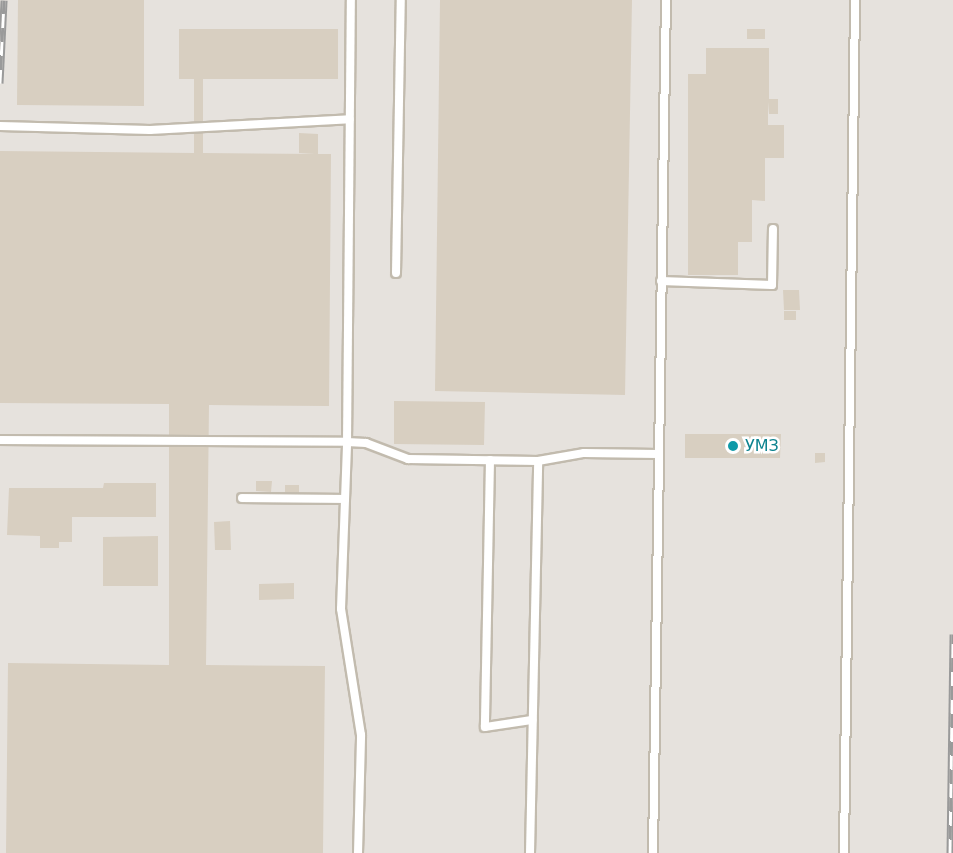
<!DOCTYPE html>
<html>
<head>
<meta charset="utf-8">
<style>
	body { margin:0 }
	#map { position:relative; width:953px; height:853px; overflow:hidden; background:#f6f3ec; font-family:"DejaVu Sans",sans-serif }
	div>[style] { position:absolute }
	.industrial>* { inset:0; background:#e6e2dd }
	.building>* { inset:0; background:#d8cfc1 }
	.roads { filter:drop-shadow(2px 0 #c2bbae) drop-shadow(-2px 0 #c2bbae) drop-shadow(0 2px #c2bbae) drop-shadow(0 -2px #c2bbae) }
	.service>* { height:8px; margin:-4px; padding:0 4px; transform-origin:4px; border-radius:4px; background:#fff }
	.rail>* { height:7px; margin-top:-3.5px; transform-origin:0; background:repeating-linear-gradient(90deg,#fff 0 14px,#9a9a9a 0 28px); box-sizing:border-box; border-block:2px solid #9a9a9a }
	.dots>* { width:16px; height:16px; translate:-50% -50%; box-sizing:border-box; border:3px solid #fff; border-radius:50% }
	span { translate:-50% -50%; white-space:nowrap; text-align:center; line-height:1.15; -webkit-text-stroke:5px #fff; paint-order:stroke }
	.culture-label { font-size:16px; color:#0d838f }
	.left { translate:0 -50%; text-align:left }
</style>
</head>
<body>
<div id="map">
	<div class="industrial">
		<div style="clip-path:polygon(0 0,953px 0,953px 853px,0 853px)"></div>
	</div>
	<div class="building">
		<div style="clip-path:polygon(18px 0,144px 0,144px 106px,17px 105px)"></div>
		<div style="clip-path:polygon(440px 0,632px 0,625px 395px,435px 391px)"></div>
		<div style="clip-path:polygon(179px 29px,338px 29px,338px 79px,203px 79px,203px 153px,315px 154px,299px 153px,299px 133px,318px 134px,318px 154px,331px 154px,329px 406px,209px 405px,206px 665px,325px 666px,323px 853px,6px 853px,8px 663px,169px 665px,169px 404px,0 403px,0 151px,194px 153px,194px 79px,179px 79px)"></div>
		<div style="clip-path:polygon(747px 29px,765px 29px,765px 39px,747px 39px)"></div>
		<div style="clip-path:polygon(706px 48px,769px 48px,769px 99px,778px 99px,778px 114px,769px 114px,768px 102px,768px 125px,784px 125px,784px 158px,765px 158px,765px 201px,752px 200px,752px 242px,738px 242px,738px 275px,688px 275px,688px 74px,706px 74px)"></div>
		<div style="clip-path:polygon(783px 290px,799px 290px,800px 310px,784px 310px)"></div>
		<div style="clip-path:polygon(784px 311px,796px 311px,796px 320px,784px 320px)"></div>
		<div style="clip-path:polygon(394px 401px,485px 402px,484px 445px,394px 444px)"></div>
		<div style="clip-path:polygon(685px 434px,781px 434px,780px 458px,685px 458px)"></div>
		<div style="clip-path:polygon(815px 453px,825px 453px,825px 462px,815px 463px)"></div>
		<div style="clip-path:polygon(256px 481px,272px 481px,271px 492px,256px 491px)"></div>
		<div style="clip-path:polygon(104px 483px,156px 483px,156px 517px,72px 517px,72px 542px,59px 542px,59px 548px,40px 548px,40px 536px,7px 535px,9px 488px,103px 488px)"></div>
		<div style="clip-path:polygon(285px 485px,299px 485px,299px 493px,285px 493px)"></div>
		<div style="clip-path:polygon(230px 521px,231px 550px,215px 550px,214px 522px)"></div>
		<div style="clip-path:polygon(158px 536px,158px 586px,103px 586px,103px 537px)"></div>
		<div style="clip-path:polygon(294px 583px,294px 599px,259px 600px,259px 584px)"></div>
	</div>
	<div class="roads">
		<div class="service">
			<div style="left:0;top:126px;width:150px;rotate:1.5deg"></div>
			<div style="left:150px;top:130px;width:200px;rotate:-3.1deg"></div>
			<div style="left:396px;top:273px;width:273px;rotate:-89deg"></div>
			<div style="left:661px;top:281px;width:111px;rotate:2.1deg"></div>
			<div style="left:772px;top:285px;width:56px;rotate:-89deg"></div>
			<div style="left:0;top:440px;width:347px;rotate:0.3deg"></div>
			<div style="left:347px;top:442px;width:442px;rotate:-89.5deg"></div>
			<div style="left:490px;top:460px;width:267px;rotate:91.1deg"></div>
			<div style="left:485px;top:727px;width:48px;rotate:-8.5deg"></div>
			<div style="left:242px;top:498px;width:103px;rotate:0.6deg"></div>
			<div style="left:358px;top:853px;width:118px;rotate:-88.5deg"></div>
			<div style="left:361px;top:735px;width:128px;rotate:-99deg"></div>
			<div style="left:341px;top:609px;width:167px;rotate:-87.9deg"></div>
			<div style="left:347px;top:442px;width:19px;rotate:3deg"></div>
			<div style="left:366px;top:443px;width:45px;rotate:20.9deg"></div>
			<div style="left:408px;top:459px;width:130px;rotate:0.9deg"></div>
			<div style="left:538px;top:461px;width:47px;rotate:-9.9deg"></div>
			<div style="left:584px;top:453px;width:74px;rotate:0.8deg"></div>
			<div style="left:530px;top:853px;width:392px;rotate:-88.8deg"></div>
			<div style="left:653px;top:853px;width:853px;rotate:-89.13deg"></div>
			<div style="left:844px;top:853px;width:853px;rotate:-89.26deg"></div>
		</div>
	</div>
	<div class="rail">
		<div style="left:0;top:83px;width:83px;rotate:-87.2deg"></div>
		<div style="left:950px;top:853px;width:219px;rotate:-89.2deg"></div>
	</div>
	<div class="dots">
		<div style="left:733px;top:446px;background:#0f9aa8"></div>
	</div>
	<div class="culture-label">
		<span class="left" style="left:745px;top:446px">УМЗ</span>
	</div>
</div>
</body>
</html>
